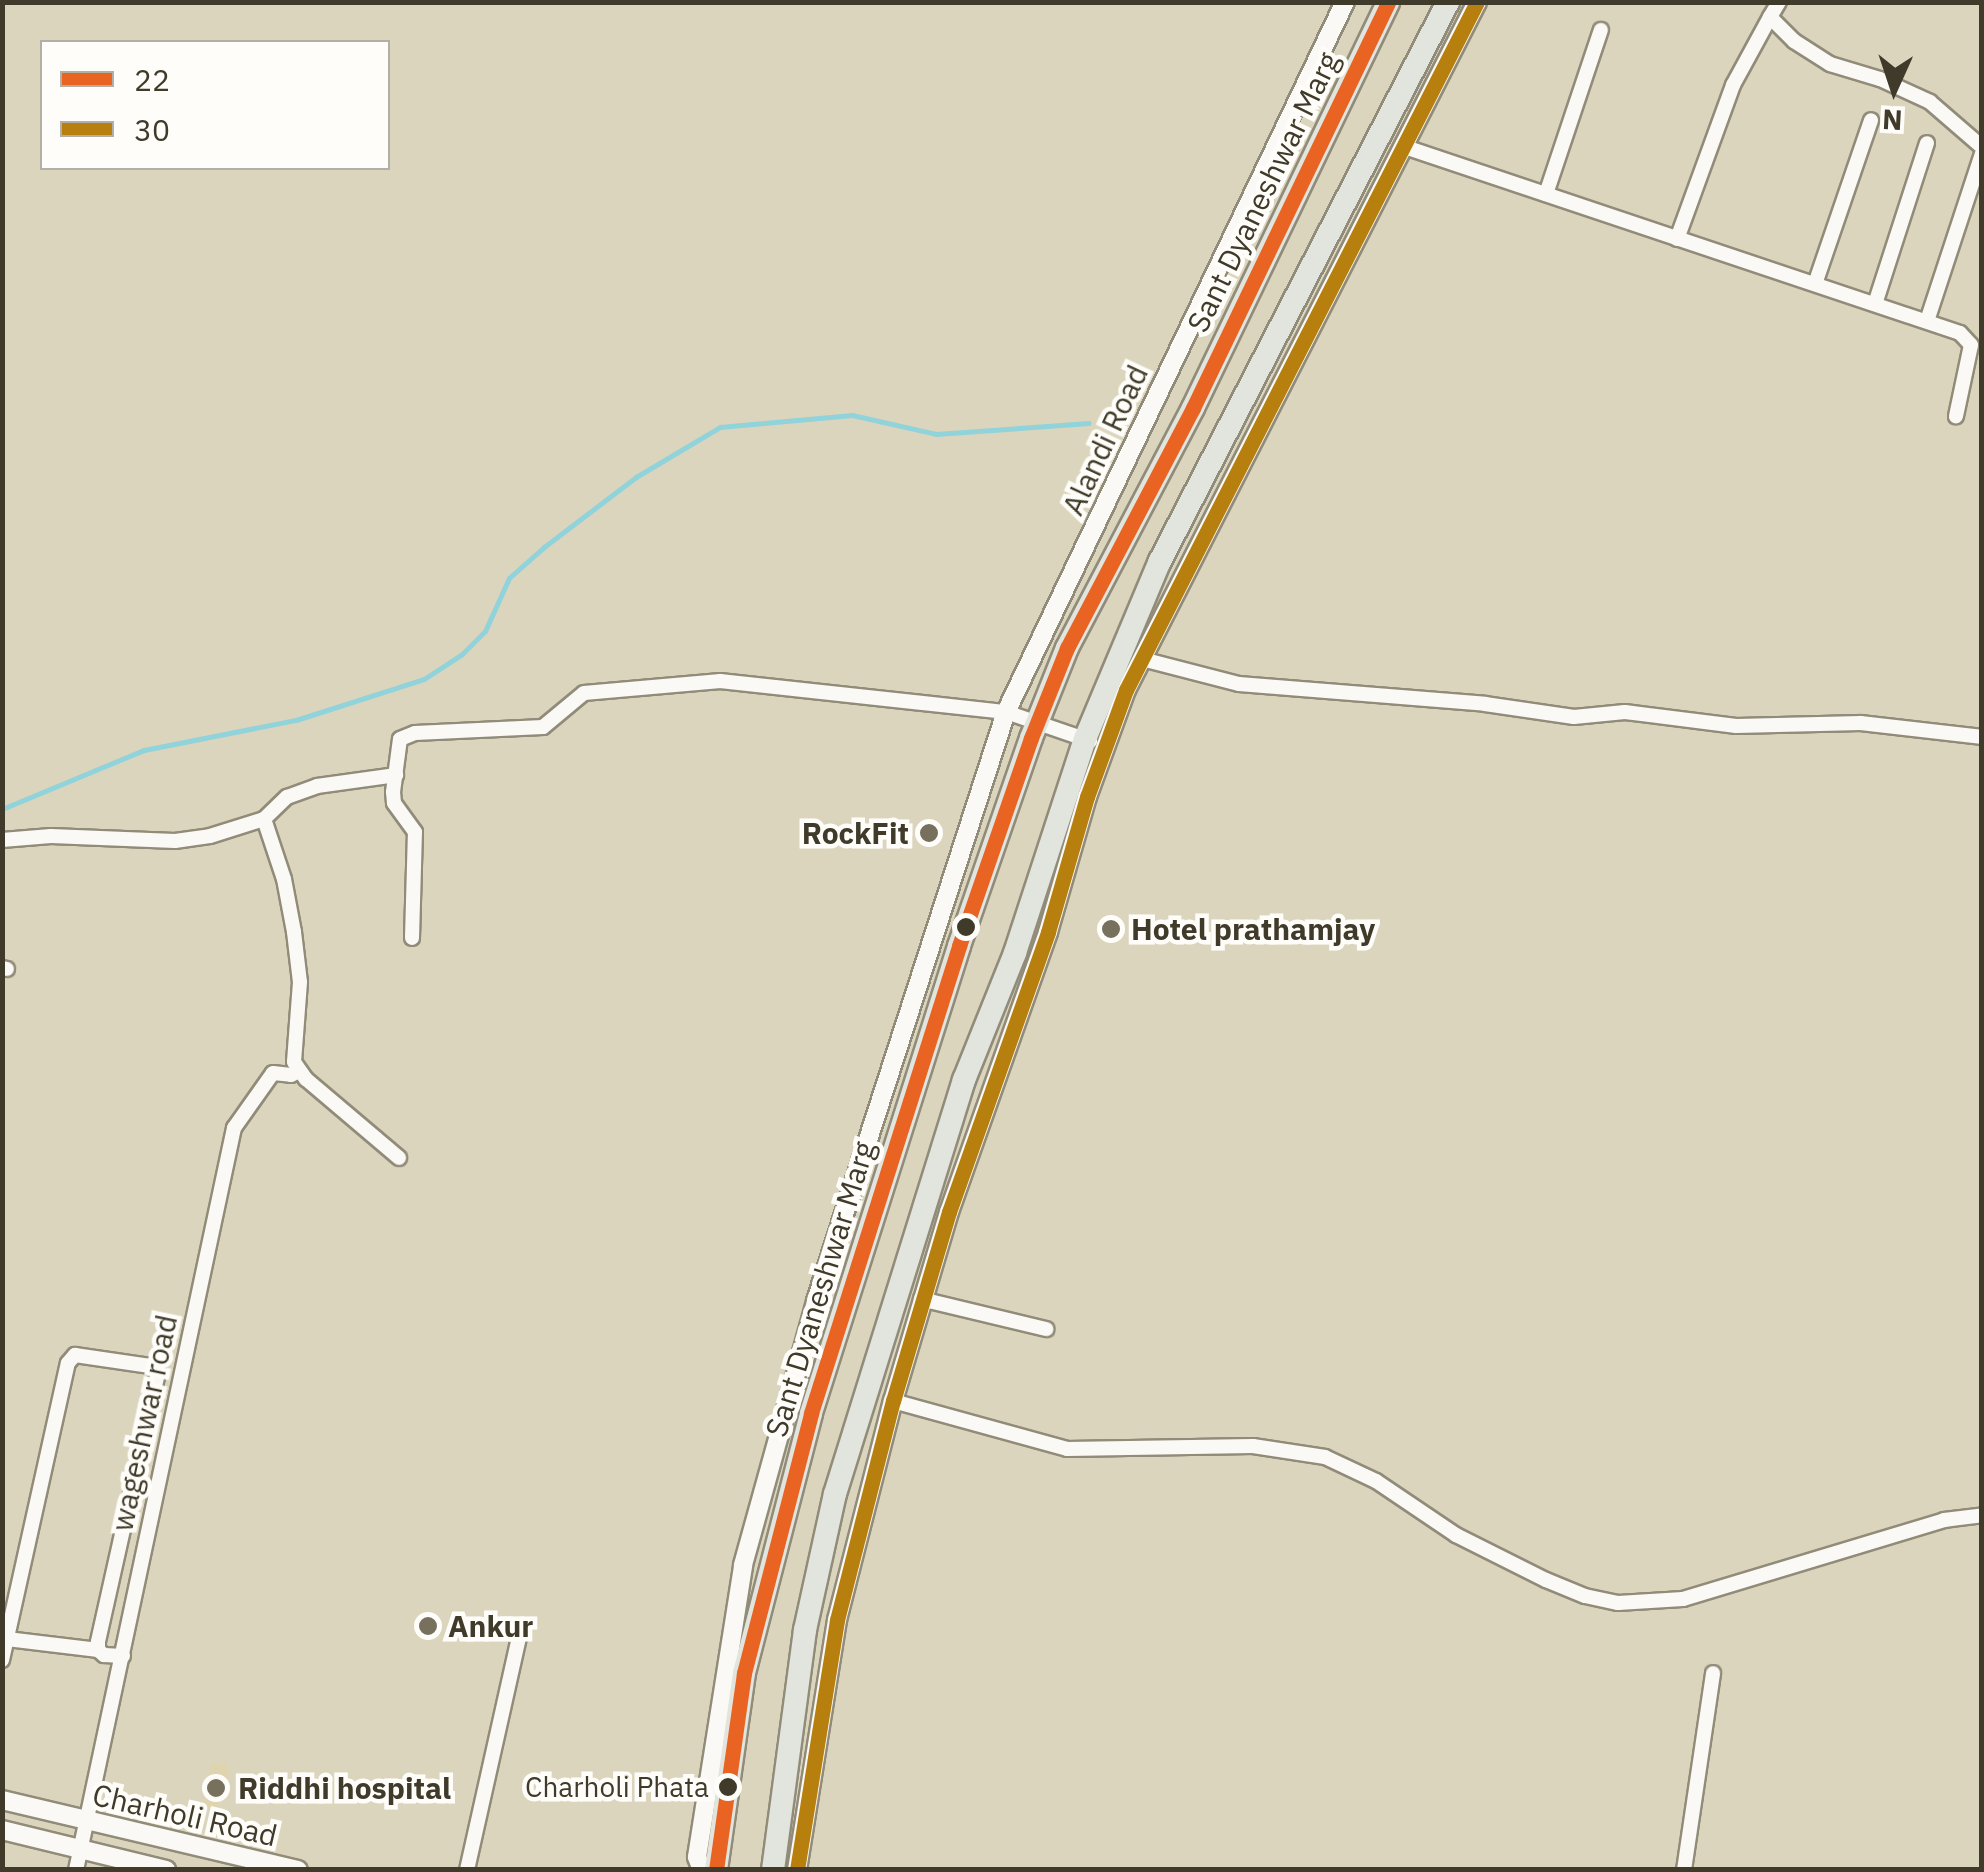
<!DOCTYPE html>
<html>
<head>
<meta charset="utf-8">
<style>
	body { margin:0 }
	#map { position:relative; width:1984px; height:1872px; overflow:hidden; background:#dcd5bd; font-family:"IBM Plex Sans",sans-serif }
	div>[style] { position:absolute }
	.built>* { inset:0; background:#dfd4ad }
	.stream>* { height:5px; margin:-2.5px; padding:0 2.5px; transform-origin:2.5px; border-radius:2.5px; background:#90d3da }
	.roads { filter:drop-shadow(2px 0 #918b79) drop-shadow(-2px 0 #918b79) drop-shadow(0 2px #918b79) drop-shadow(0 -2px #918b79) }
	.minor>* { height:14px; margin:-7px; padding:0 7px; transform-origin:7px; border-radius:7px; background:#faf9f5 }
	.tertiary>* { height:18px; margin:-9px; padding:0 9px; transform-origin:9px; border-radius:9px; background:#faf9f5 }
	.primary>* { height:22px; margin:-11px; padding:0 11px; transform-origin:11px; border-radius:11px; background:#e1e5de }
	.bus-1>* { height:15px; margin:-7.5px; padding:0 7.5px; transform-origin:7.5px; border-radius:7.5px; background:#e96322 }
	.bus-2>* { height:15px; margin:-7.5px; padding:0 7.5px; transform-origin:7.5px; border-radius:7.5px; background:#b7800e }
	.dots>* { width:28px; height:28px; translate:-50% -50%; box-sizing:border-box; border:5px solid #fefdf9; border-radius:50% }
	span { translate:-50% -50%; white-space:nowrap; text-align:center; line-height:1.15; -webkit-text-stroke:9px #fefdf9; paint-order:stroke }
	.bus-label { font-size:28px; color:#3f3a29 }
	.right { translate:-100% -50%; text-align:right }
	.street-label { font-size:30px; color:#3f3a29 }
	.poi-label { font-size:30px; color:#3f3a29; font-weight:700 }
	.left { translate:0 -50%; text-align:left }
	.frame { position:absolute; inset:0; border:5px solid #3f3a29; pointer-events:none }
	.legend { position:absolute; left:40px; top:40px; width:350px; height:130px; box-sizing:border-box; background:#fefdf9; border:2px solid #b2afa6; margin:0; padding:12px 18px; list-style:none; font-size:30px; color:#3f3a29 }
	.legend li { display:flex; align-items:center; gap:20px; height:50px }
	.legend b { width:50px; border:2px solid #b2afa6 }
	.north { position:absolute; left:1844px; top:40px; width:100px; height:100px; -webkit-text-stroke:8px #fefdf9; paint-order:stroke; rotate:183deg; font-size:28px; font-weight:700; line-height:40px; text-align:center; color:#3f3a29 }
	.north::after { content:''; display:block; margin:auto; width:35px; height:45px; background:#3f3a29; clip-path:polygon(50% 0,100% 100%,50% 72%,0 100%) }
</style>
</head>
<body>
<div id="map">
	<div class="built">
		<div style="clip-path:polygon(212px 1764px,227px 1764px,229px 1771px,217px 1809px,203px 1806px)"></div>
	</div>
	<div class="stream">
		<div style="left:2px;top:809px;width:154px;rotate:-22.6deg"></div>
		<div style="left:144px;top:750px;width:155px;rotate:-11.2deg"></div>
		<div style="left:296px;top:720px;width:134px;rotate:-17.8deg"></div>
		<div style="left:424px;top:679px;width:45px;rotate:-33.3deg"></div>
		<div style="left:462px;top:654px;width:33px;rotate:-45deg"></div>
		<div style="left:485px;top:631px;width:58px;rotate:-65.6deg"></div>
		<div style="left:509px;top:578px;width:47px;rotate:-41.5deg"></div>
		<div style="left:544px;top:547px;width:116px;rotate:-37.3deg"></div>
		<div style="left:636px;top:477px;width:98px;rotate:-30.8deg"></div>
		<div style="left:720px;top:427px;width:133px;rotate:-5.2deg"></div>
		<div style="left:852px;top:415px;width:86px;rotate:12.7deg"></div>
		<div style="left:936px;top:434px;width:153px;rotate:-4.1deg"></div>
	</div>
	<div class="roads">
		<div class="minor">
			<div style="left:1779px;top:2px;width:17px;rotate:121deg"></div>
			<div style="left:1770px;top:17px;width:34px;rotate:45deg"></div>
			<div style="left:1794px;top:41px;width:43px;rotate:32.6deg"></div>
			<div style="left:1830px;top:64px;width:52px;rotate:16.7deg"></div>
			<div style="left:1880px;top:79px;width:55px;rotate:24.7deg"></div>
			<div style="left:1930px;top:102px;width:69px;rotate:40.9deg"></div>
			<div style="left:1405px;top:147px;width:585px;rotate:18.53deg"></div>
			<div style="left:1960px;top:333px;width:16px;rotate:47deg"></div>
			<div style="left:1971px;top:345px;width:73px;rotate:101.9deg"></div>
			<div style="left:1546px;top:194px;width:173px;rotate:-71.5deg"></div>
			<div style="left:1677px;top:239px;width:164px;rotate:-70deg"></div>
			<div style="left:1733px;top:85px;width:77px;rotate:-61.4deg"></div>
			<div style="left:1815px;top:284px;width:173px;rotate:-71.1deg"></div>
			<div style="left:1875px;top:304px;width:169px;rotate:-72.1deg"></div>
			<div style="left:1927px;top:321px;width:176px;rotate:-71.8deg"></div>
			<div style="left:1142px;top:659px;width:100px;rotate:14.5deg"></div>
			<div style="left:1239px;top:684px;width:247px;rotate:4.6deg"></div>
			<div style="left:1485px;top:704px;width:90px;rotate:8.3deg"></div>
			<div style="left:1574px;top:717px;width:51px;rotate:-5.6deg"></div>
			<div style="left:1625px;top:712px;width:112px;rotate:7.2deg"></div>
			<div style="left:1736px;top:726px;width:125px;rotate:-1.4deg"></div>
			<div style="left:1861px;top:723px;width:122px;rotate:6.6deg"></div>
			<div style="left:264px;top:819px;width:63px;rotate:71.6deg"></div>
			<div style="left:284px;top:879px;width:54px;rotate:79.3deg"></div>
			<div style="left:294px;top:932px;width:50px;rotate:83.2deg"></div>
			<div style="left:300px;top:982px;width:80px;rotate:94.3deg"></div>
			<div style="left:294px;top:1062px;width:21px;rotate:55deg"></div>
			<div style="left:306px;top:1079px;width:122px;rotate:40.3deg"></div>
			<div style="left:2px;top:840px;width:49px;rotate:-4.7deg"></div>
			<div style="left:51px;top:836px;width:124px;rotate:2.3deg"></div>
			<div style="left:175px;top:841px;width:35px;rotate:-8deg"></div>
			<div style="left:210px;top:836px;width:57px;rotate:-17.5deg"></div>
			<div style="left:264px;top:819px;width:32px;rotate:-44deg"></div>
			<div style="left:287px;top:797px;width:32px;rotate:-20deg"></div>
			<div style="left:317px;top:786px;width:80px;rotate:-7.9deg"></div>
			<div style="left:412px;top:938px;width:106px;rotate:-88.4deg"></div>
			<div style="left:415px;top:832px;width:36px;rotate:-126deg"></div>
			<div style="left:394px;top:803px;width:11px;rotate:-95deg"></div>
			<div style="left:393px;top:792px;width:53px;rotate:-82.5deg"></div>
			<div style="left:400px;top:739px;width:16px;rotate:-22deg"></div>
			<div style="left:415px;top:733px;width:128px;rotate:-2.7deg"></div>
			<div style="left:543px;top:727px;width:53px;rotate:-39.7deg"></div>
			<div style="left:584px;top:693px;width:137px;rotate:-5deg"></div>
			<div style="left:720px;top:681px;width:288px;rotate:6.2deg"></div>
			<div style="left:1006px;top:712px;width:89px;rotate:19deg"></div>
			<div style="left:2px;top:968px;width:5px;rotate:11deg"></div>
			<div style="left:921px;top:1299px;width:129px;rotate:13.5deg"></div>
			<div style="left:893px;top:1401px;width:180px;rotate:15.4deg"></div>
			<div style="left:1067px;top:1449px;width:186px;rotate:-0.9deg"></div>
			<div style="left:1253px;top:1446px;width:73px;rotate:8.7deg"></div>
			<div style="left:1325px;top:1457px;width:56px;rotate:25.2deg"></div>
			<div style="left:1376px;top:1481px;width:97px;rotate:34deg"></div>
			<div style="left:1456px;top:1535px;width:101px;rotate:26.6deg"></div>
			<div style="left:1546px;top:1580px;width:42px;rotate:22.3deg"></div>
			<div style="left:1585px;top:1596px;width:34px;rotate:12deg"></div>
			<div style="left:1618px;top:1603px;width:65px;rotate:-3.5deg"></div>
			<div style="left:1683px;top:1599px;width:273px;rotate:-16.8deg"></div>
			<div style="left:1944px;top:1520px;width:38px;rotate:-7deg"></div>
			<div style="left:7px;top:1639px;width:92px;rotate:6.9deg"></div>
			<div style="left:2px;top:1660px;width:304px;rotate:-77.5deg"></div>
			<div style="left:68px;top:1363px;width:11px;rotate:-49deg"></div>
			<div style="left:75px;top:1355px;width:76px;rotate:8.3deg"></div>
			<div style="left:150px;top:1366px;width:11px;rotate:41deg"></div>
			<div style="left:158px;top:1373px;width:276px;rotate:102.6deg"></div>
			<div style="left:98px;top:1642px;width:8px;rotate:90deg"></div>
			<div style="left:98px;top:1650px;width:8px;rotate:40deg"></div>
			<div style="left:104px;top:1655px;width:19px;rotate:3deg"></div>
			<div style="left:76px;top:1870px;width:759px;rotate:-77.98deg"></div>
			<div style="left:234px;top:1128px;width:67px;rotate:-54.7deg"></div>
			<div style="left:273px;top:1073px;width:18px;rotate:6deg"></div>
			<div style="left:291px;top:1075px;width:9px;rotate:-27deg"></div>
			<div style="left:467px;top:1870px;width:247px;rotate:-77.4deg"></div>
			<div style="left:1684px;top:1870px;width:199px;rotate:-81.6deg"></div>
		</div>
		<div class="tertiary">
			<div style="left:2px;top:1800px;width:304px;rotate:13.3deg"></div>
			<div style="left:2px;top:1830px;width:169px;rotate:13.7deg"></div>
			<div style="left:702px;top:1870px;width:14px;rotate:-111deg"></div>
			<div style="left:697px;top:1857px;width:296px;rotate:-81deg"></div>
			<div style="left:743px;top:1565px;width:274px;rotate:-74.5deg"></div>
			<div style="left:816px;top:1301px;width:619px;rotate:-72.12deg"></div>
			<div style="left:1006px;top:712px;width:787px;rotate:-64.48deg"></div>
			<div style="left:797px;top:1870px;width:253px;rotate:-80.9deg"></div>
			<div style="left:837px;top:1620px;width:226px;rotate:-75.7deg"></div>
			<div style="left:893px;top:1401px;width:197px;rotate:-73.5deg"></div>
			<div style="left:949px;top:1212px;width:297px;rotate:-70.5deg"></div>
			<div style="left:1048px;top:932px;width:141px;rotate:-73.9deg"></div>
			<div style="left:1087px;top:797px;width:114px;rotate:-70deg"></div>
			<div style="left:1126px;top:690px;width:772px;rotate:-62.97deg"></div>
		</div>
		<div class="primary">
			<div style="left:716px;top:1870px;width:199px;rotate:-81.9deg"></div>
			<div style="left:744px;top:1673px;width:268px;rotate:-75.5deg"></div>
			<div style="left:811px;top:1413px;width:490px;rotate:-72.4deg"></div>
			<div style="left:959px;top:946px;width:220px;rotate:-70.9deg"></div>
			<div style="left:1031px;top:738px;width:97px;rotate:-68.2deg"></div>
			<div style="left:1067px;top:648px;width:271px;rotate:-62.3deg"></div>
			<div style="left:1193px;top:408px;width:450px;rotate:-64.3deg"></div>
			<div style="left:773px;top:1870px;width:242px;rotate:-82.4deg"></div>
			<div style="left:805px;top:1630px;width:139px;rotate:-77.6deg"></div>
			<div style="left:835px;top:1494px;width:434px;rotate:-72.7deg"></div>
			<div style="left:964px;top:1080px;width:137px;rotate:-68.1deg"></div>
			<div style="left:1015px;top:953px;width:225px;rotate:-71.9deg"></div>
			<div style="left:1085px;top:739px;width:193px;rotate:-67.2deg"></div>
			<div style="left:1160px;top:561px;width:629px;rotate:-62.74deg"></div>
		</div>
	</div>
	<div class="bus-1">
		<div style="left:716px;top:1870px;width:199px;rotate:-81.9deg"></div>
		<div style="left:744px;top:1673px;width:268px;rotate:-75.5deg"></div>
		<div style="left:811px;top:1413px;width:490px;rotate:-72.4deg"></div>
		<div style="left:959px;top:946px;width:220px;rotate:-70.9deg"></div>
		<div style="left:1031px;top:738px;width:97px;rotate:-68.2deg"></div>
		<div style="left:1067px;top:648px;width:271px;rotate:-62.3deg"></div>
		<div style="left:1193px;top:408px;width:450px;rotate:-64.3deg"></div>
	</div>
	<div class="bus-2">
		<div style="left:797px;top:1870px;width:253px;rotate:-80.9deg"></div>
		<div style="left:837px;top:1620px;width:226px;rotate:-75.7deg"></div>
		<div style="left:893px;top:1401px;width:197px;rotate:-73.5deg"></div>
		<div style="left:949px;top:1212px;width:297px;rotate:-70.5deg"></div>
		<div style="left:1048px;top:932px;width:141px;rotate:-73.9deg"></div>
		<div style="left:1087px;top:797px;width:114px;rotate:-70deg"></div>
		<div style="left:1126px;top:690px;width:772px;rotate:-62.97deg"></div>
	</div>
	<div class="dots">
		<div style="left:929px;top:833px;background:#76705d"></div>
		<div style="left:966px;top:927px;background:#3f3a29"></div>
		<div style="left:1111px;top:929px;background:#76705d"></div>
		<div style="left:428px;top:1626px;background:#76705d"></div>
		<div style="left:728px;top:1787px;background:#3f3a29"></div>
		<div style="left:216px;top:1788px;background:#76705d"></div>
	</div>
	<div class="bus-label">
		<span class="right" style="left:709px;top:1787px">Charholi Phata</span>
	</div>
	<div class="street-label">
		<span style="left:1263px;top:192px;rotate:-64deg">Sant Dyaneshwar Marg</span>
		<span style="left:1105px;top:440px;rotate:-65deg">Alandi Road</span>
		<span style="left:820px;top:1289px;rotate:-73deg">Sant Dyaneshwar Marg</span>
		<span style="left:144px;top:1423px;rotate:-78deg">wageshwar road</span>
		<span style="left:185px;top:1815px;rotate:13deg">Charholi Road</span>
	</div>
	<div class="poi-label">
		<span class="right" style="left:909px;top:833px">RockFit</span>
		<span class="left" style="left:1131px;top:929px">Hotel prathamjay</span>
		<span class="left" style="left:448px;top:1626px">Ankur</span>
		<span class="left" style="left:238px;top:1788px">Riddhi hospital</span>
	</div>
	<div class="frame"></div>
	<ul class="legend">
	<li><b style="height:12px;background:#e96322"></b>22</li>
	<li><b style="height:12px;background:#b7800e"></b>30</li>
	</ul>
	<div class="north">N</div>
</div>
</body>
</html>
